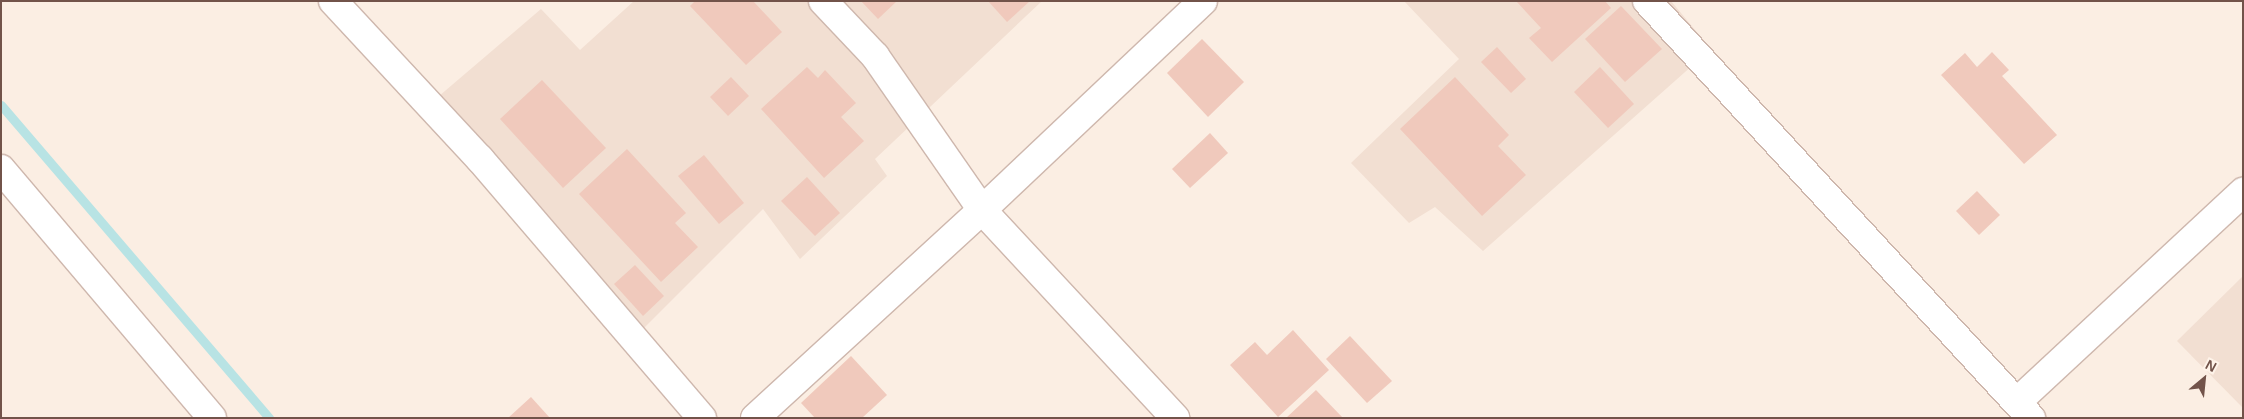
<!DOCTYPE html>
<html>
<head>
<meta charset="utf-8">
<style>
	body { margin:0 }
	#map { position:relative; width:2244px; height:419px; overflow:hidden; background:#fbeee3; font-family:Arial,sans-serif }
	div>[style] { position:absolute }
	.residential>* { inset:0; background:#f2dfd2 }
	.stream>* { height:9px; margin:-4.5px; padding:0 4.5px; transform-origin:4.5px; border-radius:4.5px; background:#b8e3e4 }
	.building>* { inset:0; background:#f0c9bc }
	.roads { filter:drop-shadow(1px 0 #ceb7ad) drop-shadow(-1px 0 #ceb7ad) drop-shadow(0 1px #ceb7ad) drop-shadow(0 -1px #ceb7ad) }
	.street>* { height:28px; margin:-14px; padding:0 14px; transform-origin:14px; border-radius:14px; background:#fff }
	span { translate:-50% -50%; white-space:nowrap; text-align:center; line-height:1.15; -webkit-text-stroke:4px #fef3e9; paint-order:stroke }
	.frame { position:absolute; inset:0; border:2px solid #72534a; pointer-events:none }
	.north { position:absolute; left:2179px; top:354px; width:50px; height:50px; -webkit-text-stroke:4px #fef3e9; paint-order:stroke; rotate:28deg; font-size:14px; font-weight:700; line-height:20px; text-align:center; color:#72534a }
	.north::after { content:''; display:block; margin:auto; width:18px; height:22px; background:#72534a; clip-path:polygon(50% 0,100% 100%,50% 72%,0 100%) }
</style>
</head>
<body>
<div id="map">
	<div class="residential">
		<div style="clip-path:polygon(634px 1px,1042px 1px,875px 159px,887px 176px,800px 259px,763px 209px,628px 344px,425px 108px,541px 9px,580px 50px)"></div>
		<div style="clip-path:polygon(1404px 1px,1671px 1px,1711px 49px,1483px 251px,1435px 207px,1409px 223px,1351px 163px,1459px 59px)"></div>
		<div style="clip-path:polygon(2243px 276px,2243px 408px,2177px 341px)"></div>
	</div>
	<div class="stream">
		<div style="left:1px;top:105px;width:412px;rotate:49.4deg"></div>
	</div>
	<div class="building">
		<div style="clip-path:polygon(695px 1px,753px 1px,782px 32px,746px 65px,690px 6px)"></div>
		<div style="clip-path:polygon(861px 1px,897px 1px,878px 19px)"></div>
		<div style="clip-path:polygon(988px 1px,1030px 1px,1007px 22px)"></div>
		<div style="clip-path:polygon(1516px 1px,1605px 1px,1611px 8px,1552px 62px,1529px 38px,1541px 28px)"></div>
		<div style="clip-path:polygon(1621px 6px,1662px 49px,1625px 82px,1585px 39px)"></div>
		<div style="clip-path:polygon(1202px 39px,1244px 82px,1208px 117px,1167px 73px)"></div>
		<div style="clip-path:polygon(1497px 47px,1526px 79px,1511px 93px,1481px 62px)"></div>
		<div style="clip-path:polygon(1992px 52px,2009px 70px,2002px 76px,2057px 135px,2024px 164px,1941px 75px,1965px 53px,1977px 67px)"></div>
		<div style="clip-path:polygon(807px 67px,818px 78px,825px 70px,856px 103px,841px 117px,864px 141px,824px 178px,761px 109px)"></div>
		<div style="clip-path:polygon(1600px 67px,1634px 104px,1608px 128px,1574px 92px)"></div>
		<div style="clip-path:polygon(731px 77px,749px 96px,728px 116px,710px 97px)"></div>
		<div style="clip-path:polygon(1455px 77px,1509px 135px,1498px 146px,1526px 175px,1482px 216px,1400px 129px)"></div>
		<div style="clip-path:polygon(542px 80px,606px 148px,563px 188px,500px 119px)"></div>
		<div style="clip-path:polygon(1210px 133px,1228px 153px,1190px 188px,1172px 169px)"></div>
		<div style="clip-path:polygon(627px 149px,686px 213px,675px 223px,698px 247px,661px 282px,579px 194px)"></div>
		<div style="clip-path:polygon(704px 155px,744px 203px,719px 224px,678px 176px)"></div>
		<div style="clip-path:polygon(807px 177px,840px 213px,815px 236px,781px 201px)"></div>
		<div style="clip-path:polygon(1977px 191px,2000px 215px,1979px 235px,1956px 211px)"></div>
		<div style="clip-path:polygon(635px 265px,664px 296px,643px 316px,614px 284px)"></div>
		<div style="clip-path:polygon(1293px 330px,1329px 370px,1278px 417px,1230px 365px,1255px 342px,1267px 355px)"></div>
		<div style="clip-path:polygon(1350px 336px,1392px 381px,1367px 403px,1326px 359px)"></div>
		<div style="clip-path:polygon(851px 356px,887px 395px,862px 418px,815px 418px,801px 403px)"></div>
		<div style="clip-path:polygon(1316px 390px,1343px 418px,1286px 418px)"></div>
		<div style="clip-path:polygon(531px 397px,550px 418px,508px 418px)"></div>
	</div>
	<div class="roads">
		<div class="street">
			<div style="left:333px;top:1px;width:216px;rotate:47.1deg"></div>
			<div style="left:480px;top:159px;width:341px;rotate:49.4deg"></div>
			<div style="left:823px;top:1px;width:76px;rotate:46.6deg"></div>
			<div style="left:875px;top:56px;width:188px;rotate:55.2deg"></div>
			<div style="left:982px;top:210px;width:284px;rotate:47.1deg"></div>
			<div style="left:1647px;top:1px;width:567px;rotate:47.36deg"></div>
			<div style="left:1px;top:169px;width:326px;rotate:49.7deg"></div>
			<div style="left:2017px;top:402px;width:309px;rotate:-42.9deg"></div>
			<div style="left:755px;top:418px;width:308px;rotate:-42.5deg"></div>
			<div style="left:982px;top:210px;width:304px;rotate:-43.4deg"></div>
		</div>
	</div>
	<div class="frame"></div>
	<div class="north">N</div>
</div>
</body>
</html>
